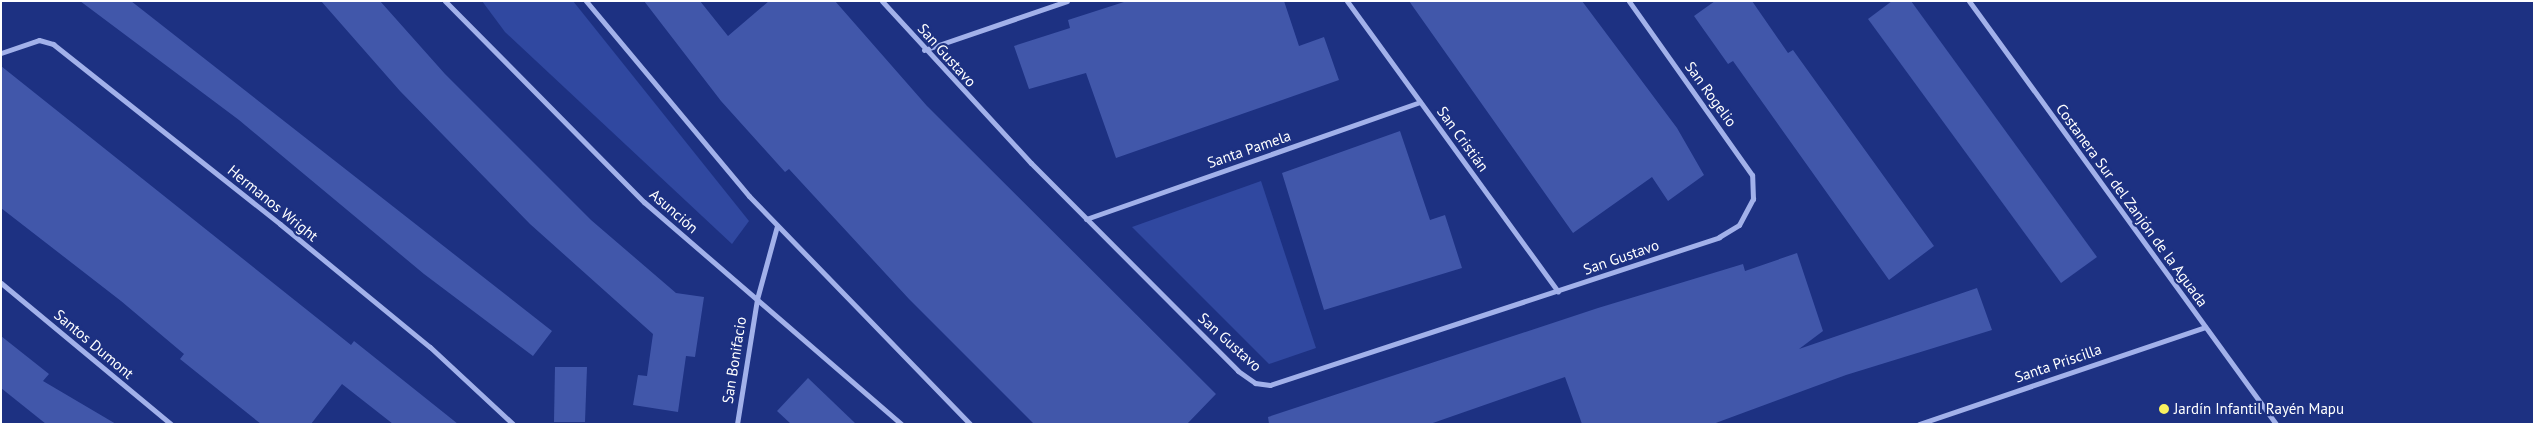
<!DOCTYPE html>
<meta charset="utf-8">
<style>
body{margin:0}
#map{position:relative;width:2535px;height:425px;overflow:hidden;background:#1d3182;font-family:"PT Sans",sans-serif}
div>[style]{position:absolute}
.green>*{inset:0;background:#3048a0}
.building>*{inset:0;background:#4157aa}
.minor>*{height:5px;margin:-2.5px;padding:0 2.5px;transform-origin:2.5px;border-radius:2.5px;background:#a2b1ea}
.dots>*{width:14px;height:14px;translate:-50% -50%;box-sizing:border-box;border:2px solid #1d3182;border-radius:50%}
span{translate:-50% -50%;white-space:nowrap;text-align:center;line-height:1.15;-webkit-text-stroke:4.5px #1d3182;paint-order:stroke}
.street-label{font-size:15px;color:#fff}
.poi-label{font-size:15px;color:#fff}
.left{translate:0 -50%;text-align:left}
.frame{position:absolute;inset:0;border:2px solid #fff;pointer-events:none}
</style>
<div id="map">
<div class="green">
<div style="clip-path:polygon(482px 1px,573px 1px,749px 221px,732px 244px,505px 32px)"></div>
<div style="clip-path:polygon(1261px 181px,1316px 348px,1269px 364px,1132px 227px)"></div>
</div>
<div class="building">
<div style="clip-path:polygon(80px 1px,131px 1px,552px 331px,533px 356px,424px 274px,239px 120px)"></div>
<div style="clip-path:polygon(321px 1px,380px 1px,445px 74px,591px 220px,676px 293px,704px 297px,695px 357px,686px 356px,678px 412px,633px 405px,638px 375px,647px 376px,653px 334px,530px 224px,400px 91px)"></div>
<div style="clip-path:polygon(644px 1px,700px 1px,728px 36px,769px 1px,835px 1px,927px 106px,1216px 394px,1187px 424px,1034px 424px,909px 299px,789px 169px,785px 172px,721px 101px)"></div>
<div style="clip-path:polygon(1127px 1px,1284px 1px,1299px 46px,1324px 37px,1339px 80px,1116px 158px,1086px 73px,1029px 89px,1014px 46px,1070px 28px,1068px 20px)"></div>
<div style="clip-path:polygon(1409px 1px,1582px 1px,1677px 128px,1704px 175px,1668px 201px,1652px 177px,1573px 233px)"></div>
<div style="clip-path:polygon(1715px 1px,1752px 1px,1788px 53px,1793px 50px,1934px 246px,1889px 280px,1733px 61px,1728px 64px,1694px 16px)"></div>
<div style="clip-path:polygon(1892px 1px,1911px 1px,2097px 257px,2061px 283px,1868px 19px)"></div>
<div style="clip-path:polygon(1px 66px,351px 345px,354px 341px,458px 424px,393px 424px,342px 384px,311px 424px,261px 424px,180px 359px,184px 354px,121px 301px,1px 208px)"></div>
<div style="clip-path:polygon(1400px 131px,1430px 220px,1445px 215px,1462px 268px,1324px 310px,1282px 173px)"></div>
<div style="clip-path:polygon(1797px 253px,1823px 331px,1799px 349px,1977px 288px,1992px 330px,1846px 375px,1713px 424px,1582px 424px,1565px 377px,1430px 424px,1269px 424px,1268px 417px,1598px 308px,1743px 264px,1745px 271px)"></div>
<div style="clip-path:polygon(1px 336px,49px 374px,43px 381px,116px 424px,46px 424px,1px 388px)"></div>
<div style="clip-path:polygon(555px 367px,587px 367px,585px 422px,554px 422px)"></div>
<div style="clip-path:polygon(808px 378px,856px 424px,791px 424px,777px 411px)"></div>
</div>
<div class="minor">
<div style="left:445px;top:1px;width:283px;rotate:45.3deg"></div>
<div style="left:644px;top:202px;width:340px;rotate:40.8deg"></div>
<div style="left:586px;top:1px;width:254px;rotate:50.1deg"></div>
<div style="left:749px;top:196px;width:318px;rotate:45.9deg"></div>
<div style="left:882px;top:1px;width:220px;rotate:47.4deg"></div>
<div style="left:1031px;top:163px;width:293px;rotate:45.1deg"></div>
<div style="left:1238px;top:371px;width:21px;rotate:35deg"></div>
<div style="left:1255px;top:383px;width:15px;rotate:8deg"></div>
<div style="left:1270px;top:385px;width:473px;rotate:-18.2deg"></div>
<div style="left:1719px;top:237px;width:23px;rotate:-31deg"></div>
<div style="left:1739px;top:225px;width:30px;rotate:-62deg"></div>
<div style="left:1753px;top:199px;width:24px;rotate:-92deg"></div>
<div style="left:1752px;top:175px;width:213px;rotate:-125.3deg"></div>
<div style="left:1347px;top:1px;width:359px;rotate:54deg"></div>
<div style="left:1969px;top:1px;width:523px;rotate:54.03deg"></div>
<div style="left:924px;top:50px;width:151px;rotate:-18.9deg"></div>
<div style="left:1px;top:53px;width:40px;rotate:-18.9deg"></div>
<div style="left:39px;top:40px;width:15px;rotate:16deg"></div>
<div style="left:53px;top:44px;width:290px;rotate:38.4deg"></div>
<div style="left:280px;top:224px;width:194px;rotate:39.4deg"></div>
<div style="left:430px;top:347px;width:113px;rotate:42.9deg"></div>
<div style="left:1086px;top:219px;width:354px;rotate:-19.3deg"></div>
<div style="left:1px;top:283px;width:221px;rotate:39.7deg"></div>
<div style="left:737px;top:424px;width:127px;rotate:-80.9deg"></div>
<div style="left:757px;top:299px;width:76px;rotate:-74.7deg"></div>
<div style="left:1919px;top:424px;width:302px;rotate:-18.7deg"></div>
</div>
<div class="dots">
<div style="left:2164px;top:409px;background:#faf15f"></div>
</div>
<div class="street-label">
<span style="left:947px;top:55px;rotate:48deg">San Gustavo</span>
<span style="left:1711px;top:94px;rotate:54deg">San Rogelio</span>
<span style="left:1463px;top:139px;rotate:54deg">San Cristián</span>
<span style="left:1249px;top:149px;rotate:-19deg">Santa Pamela</span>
<span style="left:273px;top:203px;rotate:39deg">Hermanos Wright</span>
<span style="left:2132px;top:205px;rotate:54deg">Costanera Sur del Zanjón de la Aguada</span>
<span style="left:674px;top:211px;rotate:41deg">Asunción</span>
<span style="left:1621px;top:257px;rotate:-19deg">San Gustavo</span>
<span style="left:1230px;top:342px;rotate:42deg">San Gustavo</span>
<span style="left:94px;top:344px;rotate:40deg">Santos Dumont</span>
<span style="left:734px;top:360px;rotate:-81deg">San Bonifacio</span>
<span style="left:2058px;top:363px;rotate:-19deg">Santa Priscilla</span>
</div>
<div class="poi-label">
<span class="left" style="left:2174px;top:409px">Jardín Infantil Rayén Mapu</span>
</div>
<div class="frame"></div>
</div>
